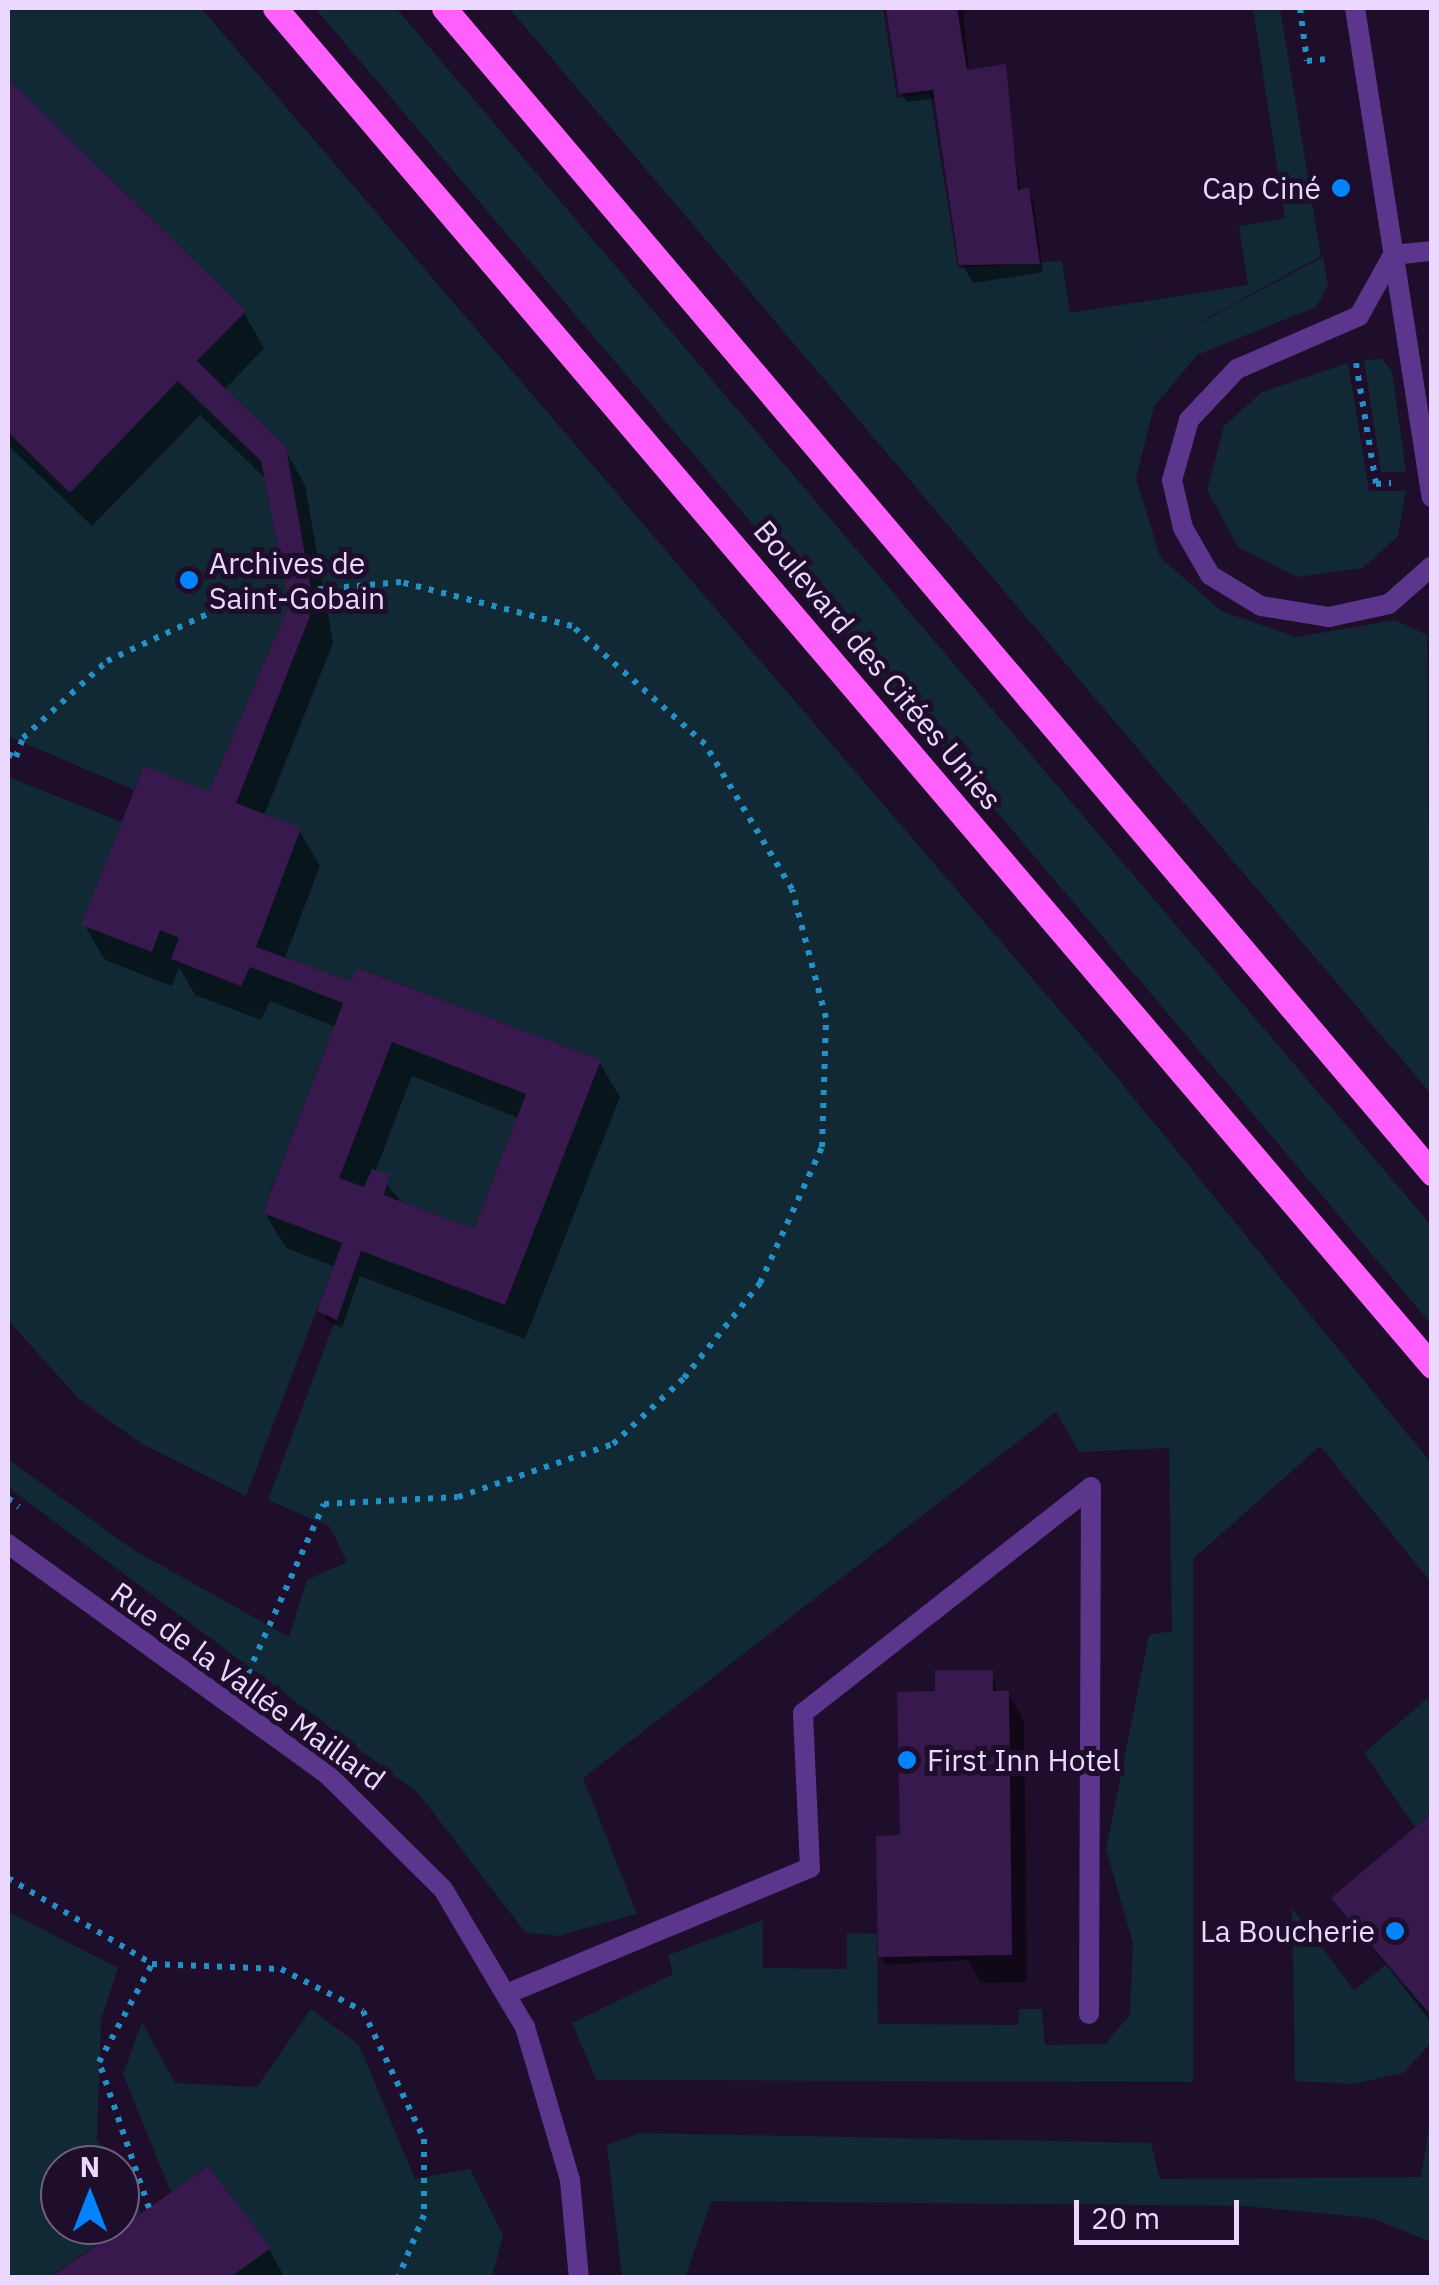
<!DOCTYPE html>
<meta charset="utf-8">
<style>
body{margin:0}
#map{position:relative;width:1439px;height:2285px;overflow:hidden;background:#1e0e2b;font-family:"IBM Plex Sans",sans-serif}
div>[style]{position:absolute}
.green>*{inset:0;background:#112835}
.shadow>*{inset:0;background:#0007}
.building>*{inset:0;background:#38194d}
.path>*{height:6px;margin-top:-3px;transform-origin:0;background:repeating-linear-gradient(90deg,#2590c6 0 5px,transparent 0 13px)}
.lane>*{height:20px;margin:-10px;padding:0 10px;transform-origin:10px;border-radius:10px;background:#5c358d}
.street>*{height:20px;margin:-10px;padding:0 10px;transform-origin:10px;border-radius:10px;background:#5c358d}
.primary>*{height:25px;margin:-12.5px;padding:0 12.5px;transform-origin:12.5px;border-radius:12.5px;background:#ff5ffc}
.dots>*{width:28px;height:28px;translate:-50% -50%;box-sizing:border-box;border:5px solid #1e0e2b;border-radius:50%}
span{translate:-50% -50%;white-space:nowrap;text-align:center;line-height:1.15;-webkit-text-stroke:10px #1e0e2b;paint-order:stroke}
.poi-label{font-size:30px;color:#ecd8ff}
.right{translate:-100% -50%;text-align:right}
.left{translate:0 -50%;text-align:left}
.street-label{font-size:30px;color:#ecd8ff}
.frame{position:absolute;inset:0;border:10px solid #ecd8ff;pointer-events:none}
.north{position:absolute;left:40px;top:2145px;width:100px;height:100px;box-sizing:border-box;background:#1e0e2b;border:2px solid #705f80;border-radius:50%;rotate:0deg;font-size:28px;font-weight:700;line-height:40px;text-align:center;color:#ecd8ff}
.north::after{content:'';display:block;margin:auto;width:35px;height:45px;background:#0483ff;clip-path:polygon(50% 0,100% 100%,50% 72%,0 100%)}
.scale{position:absolute;left:1074px;top:2200px;width:165px;height:45px;box-sizing:border-box;border:5px solid #ecd8ff;border-top:0;padding-left:12px;font-size:30px;line-height:35px;white-space:nowrap;color:#ecd8ff;-webkit-text-stroke:8px #1e0e2b;paint-order:stroke}
</style>
<div id="map">
<div class="green">
<div style="clip-path:polygon(8px 8px,201px 8px,1110px 1069px,1431px 1463px,1431px 1582px,1320px 1446px,1193px 1559px,1193px 2082px,596px 2080px,572px 2023px,673px 1974px,668px 1955px,763px 1920px,763px 1968px,847px 1969px,847px 1933px,877px 1934px,878px 2024px,1018px 2025px,1019px 2009px,1042px 2009px,1045px 2045px,1106px 2044px,1130px 2014px,1133px 1943px,1106px 1849px,1149px 1635px,1172px 1631px,1169px 1448px,1079px 1452px,1056px 1412px,583px 1778px,637px 1914px,557px 1936px,525px 1932px,419px 1794px,8px 1487px,8px 1459px,132px 1549px,289px 1637px,307px 1580px,347px 1562px,330px 1527px,268px 1500px,361px 1251px,505px 1305px,601px 1060px,358px 968px,351px 981px,256px 947px,300px 828px,236px 803px,314px 606px,286px 447px,197px 361px,246px 311px,8px 79px)"></div>
<div style="clip-path:polygon(315px 8px,396px 8px,1431px 1225px,1431px 1324px)"></div>
<div style="clip-path:polygon(509px 8px,883px 8px,897px 98px,930px 93px,958px 268px,1062px 261px,1070px 313px,1248px 285px,1239px 226px,1285px 218px,1253px 8px,1280px 8px,1321px 256px,1136px 357px,1323px 257px,1328px 286px,1316px 307px,1197px 355px,1154px 407px,1136px 478px,1160px 557px,1221px 611px,1297px 637px,1395px 620px,1427px 635px,1431px 1094px)"></div>
<div style="clip-path:polygon(1382px 359px,1392px 371px,1406px 472px,1381px 472px,1364px 360px)"></div>
<div style="clip-path:polygon(1348px 363px,1369px 491px,1406px 491px,1398px 536px,1363px 568px,1297px 577px,1238px 547px,1207px 490px,1224px 426px,1262px 392px)"></div>
<div style="clip-path:polygon(178px 381px,261px 461px,289px 605px,209px 792px,144px 766px,134px 790px,8px 736px,8px 432px,71px 492px)"></div>
<div style="clip-path:polygon(8px 777px,122px 822px,82px 924px,152px 952px,160px 930px,179px 938px,172px 960px,241px 986px,250px 967px,343px 1003px,263px 1212px,342px 1243px,246px 1496px,142px 1444px,79px 1399px,8px 1320px)"></div>
<div style="clip-path:polygon(392px 1042px,526px 1094px,474px 1229px,384px 1195px,390px 1175px,364px 1187px,339px 1178px)"></div>
<div style="clip-path:polygon(1431px 1695px,1431px 1813px,1415px 1827px,1364px 1753px)"></div>
<div style="clip-path:polygon(1292px 1908px,1354px 1990px,1387px 1964px,1431px 2017px,1431px 2043px,1403px 2073px,1353px 2084px,1295px 2081px)"></div>
<div style="clip-path:polygon(9px 1912px,118px 1968px,101px 2020px,97px 2139px,113px 2165px,60px 2165px,60px 2225px,120px 2225px,120px 2178px,141px 2213px,50px 2277px,8px 2277px)"></div>
<div style="clip-path:polygon(311px 2009px,359px 2045px,415px 2179px,470px 2169px,503px 2235px,492px 2277px,229px 2277px,270px 2247px,208px 2166px,171px 2192px,123px 2074px,142px 2022px,175px 2083px,257px 2087px)"></div>
<div style="clip-path:polygon(1429px 2128px,1431px 2242px,1372px 2218px,1244px 2206px,711px 2201px,685px 2278px,622px 2277px,607px 2145px,641px 2133px,1151px 2143px,1160px 2179px,1421px 2177px)"></div>
</div>
<div class="shadow">
<div style="clip-path:polygon(888px 8px,963px 8px,969px 73px,1004px 67px,1020px 192px,1033px 200px,1043px 272px,973px 283px,962px 264px,937px 98px,907px 102px,901px 93px)"></div>
<div style="clip-path:polygon(evenodd,8px 83px,244px 313px,264px 348px,224px 390px,284px 448px,305px 485px,333px 643px,264px 816px,299px 830px,320px 866px,284px 960px,599px 1062px,620px 1097px,525px 1339px,360px 1276px,342px 1328px,325px 1320px,336px 1267px,286px 1248px,265px 1213px,336px 1027px,270px 1001px,261px 1020px,195px 995px,179px 967px,172px 986px,105px 960px,84px 924px,210px 795px,291px 605px,267px 480px,200px 415px,92px 526px,8px 445px,8px 83px,412px 1076px,519px 1118px,475px 1232px,405px 1205px,375px 1172px,412px 1076px)"></div>
<div style="clip-path:polygon(992px 1672px,997px 1693px,1008px 1693px,1024px 1721px,1027px 1982px,981px 1983px,968px 1960px,886px 1965px,880px 1956px,940px 1694px)"></div>
<div style="clip-path:polygon(1432px 1817px,1432px 2023px,1334px 1899px)"></div>
<div style="clip-path:polygon(269px 2249px,285px 2278px,51px 2278px)"></div>
</div>
<div class="building">
<div style="clip-path:polygon(886px 8px,957px 8px,967px 70px,1006px 64px,1018px 190px,1029px 188px,1040px 264px,959px 265px,933px 90px,899px 94px)"></div>
<div style="clip-path:polygon(evenodd,8px 79px,246px 311px,197px 361px,286px 447px,314px 606px,236px 803px,301px 828px,256px 947px,351px 981px,357px 968px,601px 1060px,505px 1305px,361px 1251px,337px 1320px,317px 1311px,342px 1243px,263px 1213px,343px 1003px,250px 967px,241px 986px,171px 959px,179px 938px,160px 930px,152px 952px,81px 925px,144px 766px,209px 792px,289px 605px,261px 461px,178px 381px,70px 493px,8px 432px,8px 79px,392px 1042px,526px 1094px,474px 1229px,384px 1195px,390px 1175px,372px 1169px,364px 1187px,339px 1178px,392px 1042px)"></div>
<div style="clip-path:polygon(935px 1670px,993px 1670px,993px 1691px,1009px 1691px,1012px 1955px,878px 1957px,876px 1836px,900px 1835px,897px 1692px,935px 1691px)"></div>
<div style="clip-path:polygon(1432px 1813px,1432px 2017px,1331px 1898px)"></div>
<div style="clip-path:polygon(208px 2166px,271px 2248px,229px 2278px,50px 2278px)"></div>
</div>
<div class="path">
<div style="left:1300px;top:8px;width:53px;rotate:82.5deg"></div>
<div style="left:1307px;top:61px;width:18px;rotate:-6deg"></div>
<div style="left:1356px;top:363px;width:123px;rotate:80.6deg"></div>
<div style="left:1376px;top:484px;width:15px;rotate:-4deg"></div>
<div style="left:8px;top:754px;width:9px;rotate:21deg"></div>
<div style="left:16px;top:757px;width:20px;rotate:-70deg"></div>
<div style="left:23px;top:738px;width:114px;rotate:-42.5deg"></div>
<div style="left:107px;top:661px;width:144px;rotate:-25.1deg"></div>
<div style="left:237px;top:600px;width:49px;rotate:-7deg"></div>
<div style="left:8px;top:1498px;width:14px;rotate:39deg"></div>
<div style="left:248px;top:1673px;width:185px;rotate:-65.8deg"></div>
<div style="left:324px;top:1504px;width:134px;rotate:-3deg"></div>
<div style="left:458px;top:1497px;width:164px;rotate:-18.9deg"></div>
<div style="left:613px;top:1444px;width:97px;rotate:-42.9deg"></div>
<div style="left:684px;top:1378px;width:122px;rotate:-51.3deg"></div>
<div style="left:760px;top:1283px;width:149px;rotate:-65.5deg"></div>
<div style="left:822px;top:1147px;width:129px;rotate:-88.2deg"></div>
<div style="left:826px;top:1018px;width:133px;rotate:-104.8deg"></div>
<div style="left:792px;top:889px;width:169px;rotate:-121deg"></div>
<div style="left:705px;top:744px;width:178px;rotate:-138.4deg"></div>
<div style="left:572px;top:626px;width:177px;rotate:-165.6deg"></div>
<div style="left:401px;top:582px;width:90px;rotate:174.9deg"></div>
<div style="left:8px;top:1878px;width:168px;rotate:30.8deg"></div>
<div style="left:149px;top:2208px;width:154px;rotate:-108.9deg"></div>
<div style="left:99px;top:2062px;width:111px;rotate:-61.6deg"></div>
<div style="left:152px;top:1964px;width:129px;rotate:2.2deg"></div>
<div style="left:281px;top:1969px;width:92px;rotate:27.1deg"></div>
<div style="left:363px;top:2011px;width:142px;rotate:64.5deg"></div>
<div style="left:424px;top:2139px;width:76px;rotate:90deg"></div>
<div style="left:424px;top:2215px;width:68px;rotate:112.4deg"></div>
</div>
<div class="lane">
<div style="left:1393px;top:255px;width:39px;rotate:-6deg"></div>
<div style="left:509px;top:1993px;width:326px;rotate:-22.6deg"></div>
<div style="left:810px;top:1868px;width:155px;rotate:-92.6deg"></div>
<div style="left:803px;top:1713px;width:366px;rotate:-38.1deg"></div>
<div style="left:1091px;top:1487px;width:527px;rotate:90.22deg"></div>
</div>
<div class="street">
<div style="left:1355px;top:8px;width:495px;rotate:81.1deg"></div>
<div style="left:1393px;top:255px;width:70px;rotate:119.1deg"></div>
<div style="left:1359px;top:316px;width:133px;rotate:156.5deg"></div>
<div style="left:1237px;top:369px;width:70px;rotate:133.3deg"></div>
<div style="left:1189px;top:420px;width:62px;rotate:105.8deg"></div>
<div style="left:1172px;top:480px;width:49px;rotate:77.1deg"></div>
<div style="left:1183px;top:528px;width:54px;rotate:60.1deg"></div>
<div style="left:1210px;top:575px;width:60px;rotate:31.3deg"></div>
<div style="left:1261px;top:606px;width:69px;rotate:9.2deg"></div>
<div style="left:1329px;top:617px;width:61px;rotate:-12.2deg"></div>
<div style="left:1389px;top:604px;width:57px;rotate:-41.5deg"></div>
<div style="left:8px;top:1544px;width:393px;rotate:35.8deg"></div>
<div style="left:327px;top:1774px;width:163px;rotate:44.8deg"></div>
<div style="left:443px;top:1889px;width:161px;rotate:59.3deg"></div>
<div style="left:525px;top:2027px;width:159px;rotate:73.6deg"></div>
<div style="left:570px;top:2180px;width:98px;rotate:84.8deg"></div>
</div>
<div class="primary">
<div style="left:275px;top:8px;width:1784px;rotate:49.57deg"></div>
<div style="left:444px;top:8px;width:1528px;rotate:49.7deg"></div>
</div>
<div class="dots">
<div style="left:1341px;top:188px;background:#0483ff"></div>
<div style="left:189px;top:580px;background:#0483ff"></div>
<div style="left:907px;top:1760px;background:#0483ff"></div>
<div style="left:1395px;top:1931px;background:#0483ff"></div>
</div>
<div class="poi-label">
<span class="right" style="left:1321px;top:188px">Cap Ciné</span>
<span class="left" style="left:209px;top:580px">Archives de<br>Saint-Gobain</span>
<span class="left" style="left:927px;top:1760px">First Inn Hotel</span>
<span class="right" style="left:1375px;top:1931px">La Boucherie</span>
</div>
<div class="street-label">
<span style="left:878px;top:665px;rotate:50deg">Boulevard des Citées Unies</span>
<span style="left:248px;top:1686px;rotate:36deg">Rue de la Vallée Maillard</span>
</div>
<div class="frame"></div>
<div class="north">N</div>
<div class="scale">20 m</div>
</div>
